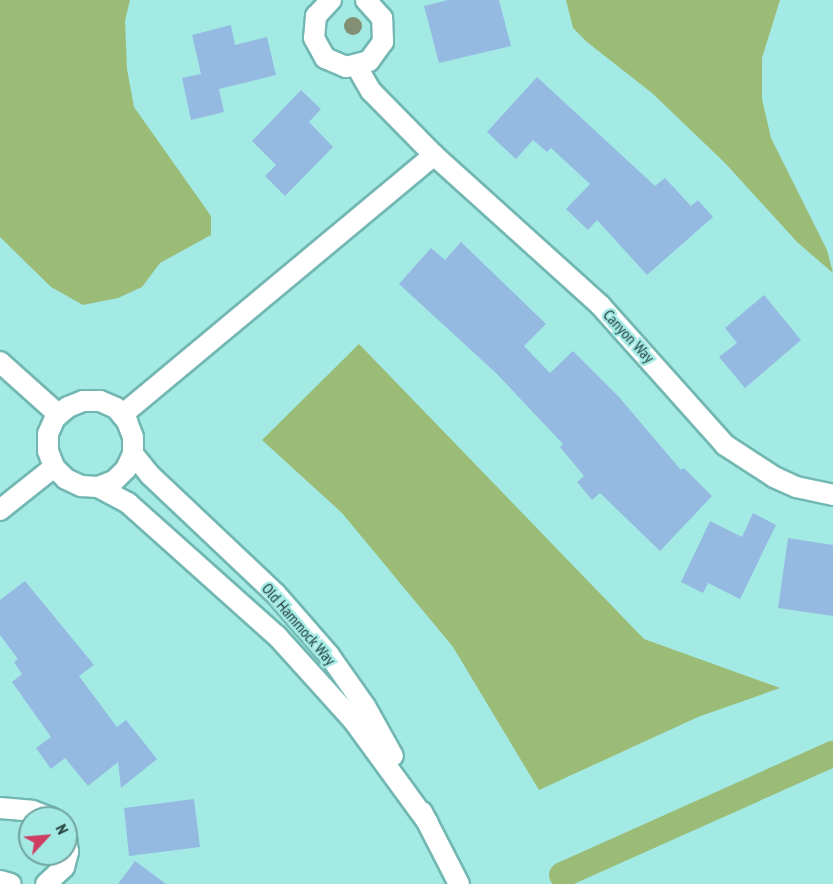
<!DOCTYPE html>
<style>
body{margin:0}
#map{position:relative;width:833px;height:884px;overflow:hidden;background:#a4eae4;font-family:"PT Sans Narrow",sans-serif}
div>[style]{position:absolute}
.water>*{inset:0;background:#9abc77}
.canal>*{height:26px;margin:-13px;padding:0 13px;transform-origin:13px;border-radius:13px;background:#9abc77}
.building>*{inset:0;background:#94bae2}
.roads{filter:drop-shadow(2px 0 #72b7b2) drop-shadow(-2px 0 #72b7b2) drop-shadow(0 2px #72b7b2) drop-shadow(0 -2px #72b7b2)}
.street>*{height:20px;margin:-10px;padding:0 10px;transform-origin:10px;border-radius:10px;background:#fff}
.trees>*{width:18px;height:18px;margin:-9px;border-radius:50%;background:#838f72}
span{translate:-50% -50%;white-space:nowrap;text-align:center;line-height:1.15;-webkit-text-stroke:5px #a4eae4;paint-order:stroke}
.street-label{font-size:16px;color:#203d3b}
.north{position:absolute;left:18px;top:806px;width:60px;height:60px;box-sizing:border-box;background:#a4eae4;border:2px solid #6fa5a0;border-radius:50%;rotate:64deg;font-size:16px;font-weight:700;line-height:24px;text-align:center;color:#203d3b}
.north::after{content:'';display:block;margin:auto;width:21px;height:27px;background:#cd3e62;clip-path:polygon(50% 0,100% 100%,50% 72%,0 100%)}
</style>
<div id="map">
<div class="water">
<div style="clip-path:polygon(0 0,130px 0,125px 21px,127px 69px,134px 107px,211px 216px,211px 235px,160px 263px,142px 287px,118px 298px,83px 305px,51px 287px,0 237px)"></div>
<div style="clip-path:polygon(566px 0,780px 0,762px 58px,762px 99px,771px 138px,827px 250px,833px 273px,797px 242px,725px 163px,652px 93px,587px 42px,573px 28px)"></div>
<div style="clip-path:polygon(359px 344px,644px 639px,780px 688px,698px 717px,539px 790px,453px 647px,342px 513px,262px 440px)"></div>
</div>
<div class="canal">
<div style="left:562px;top:875px;width:297px;rotate:-24.1deg"></div>
</div>
<div class="building">
<div style="clip-path:polygon(448px 0,499px 0,511px 46px,439px 63px,424px 6px)"></div>
<div style="clip-path:polygon(231px 25px,235px 45px,267px 37px,276px 75px,219px 89px,224px 112px,191px 120px,182px 78px,201px 74px,192px 35px)"></div>
<div style="clip-path:polygon(537px 77px,655px 186px,665px 178px,691px 206px,698px 200px,713px 217px,647px 275px,597px 220px,588px 230px,566px 209px,590px 184px,551px 148px,547px 152px,533px 140px,516px 159px,487px 132px)"></div>
<div style="clip-path:polygon(301px 90px,321px 109px,309px 122px,333px 147px,285px 196px,265px 176px,276px 165px,252px 141px)"></div>
<div style="clip-path:polygon(461px 242px,546px 324px,524px 346px,550px 373px,573px 351px,619px 397px,681px 470px,684px 468px,712px 496px,660px 551px,600px 493px,592px 500px,577px 482px,584px 476px,560px 447px,563px 444px,497px 374px,399px 284px,431px 248px,445px 260px)"></div>
<div style="clip-path:polygon(764px 295px,801px 340px,745px 388px,719px 357px,737px 343px,725px 328px)"></div>
<div style="clip-path:polygon(753px 513px,776px 525px,740px 599px,708px 583px,703px 593px,681px 582px,710px 521px,742px 537px)"></div>
<div style="clip-path:polygon(788px 538px,833px 545px,833px 616px,778px 608px)"></div>
<div style="clip-path:polygon(25px 581px,94px 665px,79px 676px,117px 727px,126px 720px,157px 759px,121px 788px,118px 762px,88px 786px,65px 758px,51px 769px,36px 748px,51px 737px,12px 682px,22px 674px,14px 662px,18px 659px,0 635px,0 600px)"></div>
<div style="clip-path:polygon(194px 799px,200px 847px,129px 856px,124px 808px)"></div>
<div style="clip-path:polygon(135px 861px,166px 884px,118px 884px)"></div>
</div>
<div class="roads">
<div class="street">
<div style="left:331px;top:0;width:22px;rotate:133deg"></div>
<div style="left:316px;top:16px;width:22px;rotate:95deg"></div>
<div style="left:314px;top:38px;width:23px;rotate:61deg"></div>
<div style="left:325px;top:58px;width:23px;rotate:23deg"></div>
<div style="left:346px;top:67px;width:24px;rotate:-15deg"></div>
<div style="left:369px;top:61px;width:24px;rotate:-54deg"></div>
<div style="left:383px;top:42px;width:24px;rotate:-92deg"></div>
<div style="left:382px;top:18px;width:24px;rotate:-132deg"></div>
<div style="left:357px;top:67px;width:28px;rotate:60deg"></div>
<div style="left:371px;top:91px;width:90px;rotate:45.5deg"></div>
<div style="left:434px;top:155px;width:224px;rotate:42.1deg"></div>
<div style="left:600px;top:305px;width:188px;rotate:48.2deg"></div>
<div style="left:725px;top:445px;width:59px;rotate:33.1deg"></div>
<div style="left:774px;top:477px;width:24px;rotate:24deg"></div>
<div style="left:796px;top:487px;width:38px;rotate:12deg"></div>
<div style="left:0;top:362px;width:79px;rotate:41.9deg"></div>
<div style="left:122px;top:415px;width:406px;rotate:-39.8deg"></div>
<div style="left:133px;top:454px;width:27px;rotate:51deg"></div>
<div style="left:150px;top:475px;width:173px;rotate:43.4deg"></div>
<div style="left:276px;top:594px;width:81px;rotate:49deg"></div>
<div style="left:329px;top:655px;width:62px;rotate:54.8deg"></div>
<div style="left:365px;top:706px;width:57px;rotate:60.8deg"></div>
<div style="left:98px;top:487px;width:17px;rotate:-21deg"></div>
<div style="left:114px;top:481px;width:17px;rotate:-45deg"></div>
<div style="left:126px;top:469px;width:17px;rotate:-65deg"></div>
<div style="left:133px;top:454px;width:17px;rotate:-90deg"></div>
<div style="left:133px;top:437px;width:17px;rotate:-111deg"></div>
<div style="left:127px;top:421px;width:17px;rotate:-130deg"></div>
<div style="left:116px;top:408px;width:17px;rotate:-156deg"></div>
<div style="left:100px;top:401px;width:17px;rotate:180deg"></div>
<div style="left:83px;top:401px;width:16px;rotate:158deg"></div>
<div style="left:68px;top:407px;width:17px;rotate:140deg"></div>
<div style="left:55px;top:418px;width:17px;rotate:114deg"></div>
<div style="left:48px;top:434px;width:17px;rotate:90deg"></div>
<div style="left:48px;top:451px;width:17px;rotate:69deg"></div>
<div style="left:54px;top:467px;width:17px;rotate:45deg"></div>
<div style="left:66px;top:479px;width:17px;rotate:25deg"></div>
<div style="left:81px;top:486px;width:17px;rotate:3deg"></div>
<div style="left:98px;top:487px;width:34px;rotate:28deg"></div>
<div style="left:128px;top:503px;width:200px;rotate:41.8deg"></div>
<div style="left:277px;top:636px;width:113px;rotate:47.9deg"></div>
<div style="left:353px;top:720px;width:127px;rotate:53.9deg"></div>
<div style="left:0;top:510px;width:69px;rotate:-38.5deg"></div>
<div style="left:0;top:808px;width:32px;rotate:5deg"></div>
<div style="left:32px;top:811px;width:20px;rotate:20deg"></div>
<div style="left:422px;top:812px;width:81px;rotate:62.8deg"></div>
<div style="left:0;top:881px;width:11px;rotate:15deg"></div>
<div style="left:46px;top:884px;width:25px;rotate:-43deg"></div>
<div style="left:64px;top:867px;width:16px;rotate:-75deg"></div>
<div style="left:68px;top:852px;width:15px;rotate:-98deg"></div>
</div>
</div>
<div class="trees">
<div style="left:353px;top:26px"></div>
</div>
<div class="street-label">
<span style="left:629px;top:336px;rotate:47deg">Canyon Way</span>
<span style="left:299px;top:624px;rotate:49deg">Old Hammock Way</span>
</div>
<div class="north">N</div>
</div>
